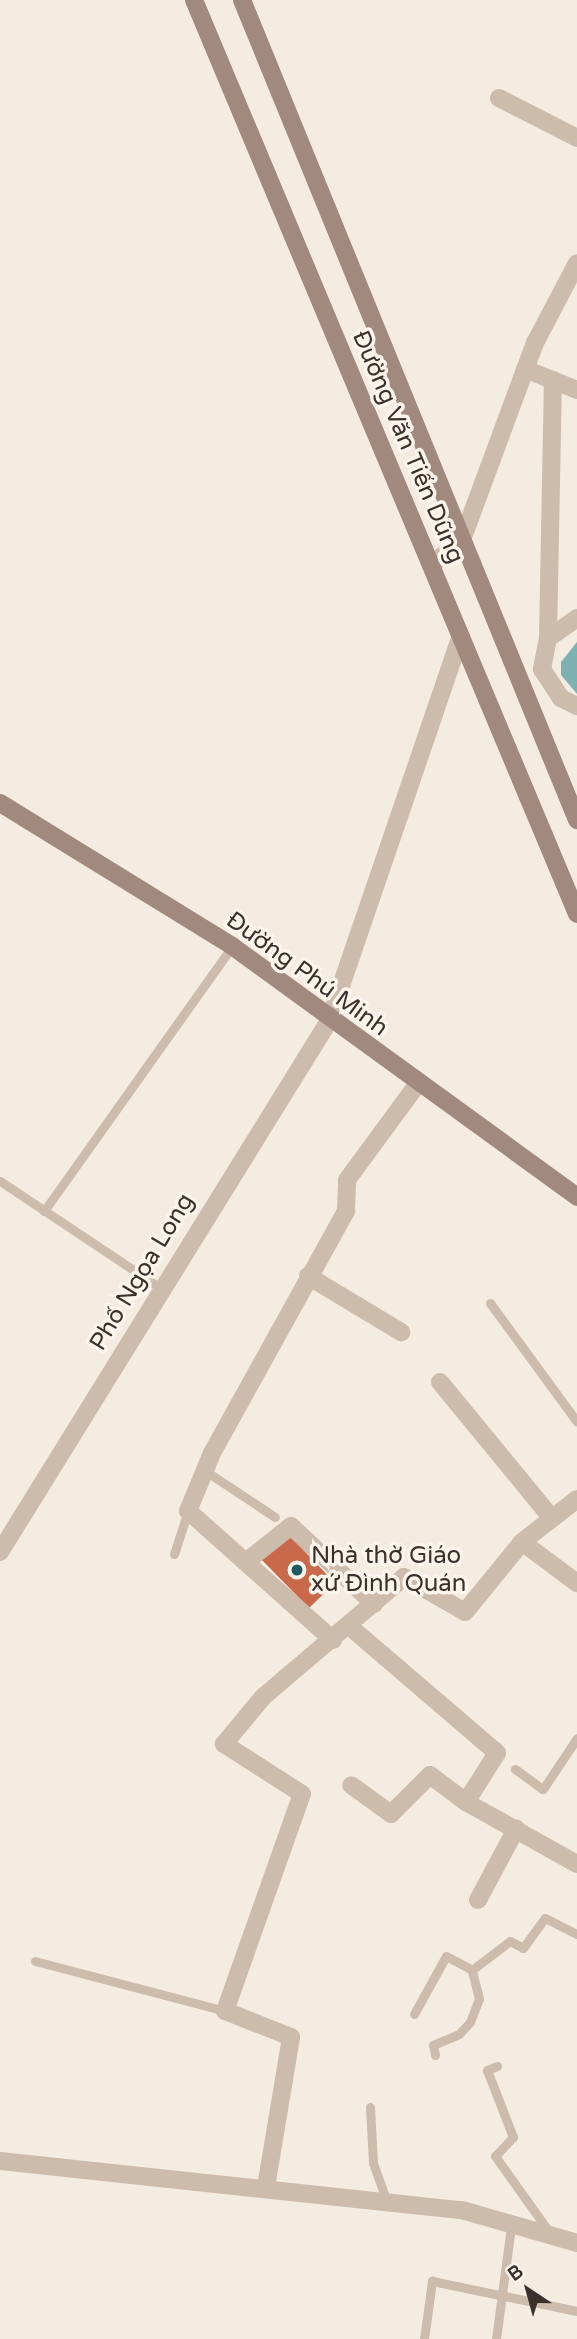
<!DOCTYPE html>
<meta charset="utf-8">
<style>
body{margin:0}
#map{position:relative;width:577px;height:2339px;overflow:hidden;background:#f4ebe1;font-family:"Varela Round",sans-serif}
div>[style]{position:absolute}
.water>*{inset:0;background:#7fb0b2}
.building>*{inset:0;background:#c8694b}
.lane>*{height:9px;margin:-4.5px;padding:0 4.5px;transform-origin:4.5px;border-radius:4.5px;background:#cdbbac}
.street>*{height:18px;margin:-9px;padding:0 9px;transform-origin:9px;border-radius:9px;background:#cdbbac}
.secondary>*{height:18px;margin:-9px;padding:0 9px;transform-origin:9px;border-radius:9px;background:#a18a7d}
.dots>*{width:19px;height:19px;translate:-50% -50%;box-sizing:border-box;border:4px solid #fbf5ee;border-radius:50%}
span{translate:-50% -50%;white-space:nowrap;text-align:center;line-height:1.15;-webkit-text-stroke:7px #fbf5ee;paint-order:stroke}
.street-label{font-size:24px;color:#3b302b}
.poi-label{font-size:24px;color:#3b302b}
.left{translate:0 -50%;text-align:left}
.north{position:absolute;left:493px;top:2255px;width:70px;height:70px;-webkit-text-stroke:5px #fbf5ee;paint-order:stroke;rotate:324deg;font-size:19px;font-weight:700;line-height:28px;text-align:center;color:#3b302b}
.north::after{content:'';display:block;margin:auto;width:24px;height:32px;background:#3b302b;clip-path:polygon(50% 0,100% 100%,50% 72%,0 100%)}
</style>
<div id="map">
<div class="water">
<div style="clip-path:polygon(577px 642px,577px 694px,561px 675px,561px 662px)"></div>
</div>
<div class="building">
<div style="clip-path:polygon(286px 1532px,335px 1583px,309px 1608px,259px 1557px)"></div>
</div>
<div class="lane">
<div style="left:0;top:1181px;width:191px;rotate:33.7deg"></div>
<div style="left:44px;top:1211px;width:325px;rotate:-54.6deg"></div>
<div style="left:490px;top:1303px;width:147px;rotate:53.8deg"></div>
<div style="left:204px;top:1470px;width:85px;rotate:33.5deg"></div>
<div style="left:174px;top:1554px;width:45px;rotate:-72deg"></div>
<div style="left:515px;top:1769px;width:34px;rotate:36deg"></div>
<div style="left:543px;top:1789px;width:61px;rotate:-56.3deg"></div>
<div style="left:35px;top:1961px;width:196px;rotate:14.7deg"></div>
<div style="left:414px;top:2014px;width:66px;rotate:-61.1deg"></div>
<div style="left:446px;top:1956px;width:30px;rotate:28deg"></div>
<div style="left:435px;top:2055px;width:10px;rotate:-101deg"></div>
<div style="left:433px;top:2045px;width:28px;rotate:-23deg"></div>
<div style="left:459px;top:2034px;width:16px;rotate:-47deg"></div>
<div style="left:470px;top:2022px;width:25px;rotate:-69deg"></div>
<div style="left:479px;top:1999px;width:30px;rotate:-104deg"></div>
<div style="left:472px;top:1970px;width:48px;rotate:-37.3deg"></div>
<div style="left:510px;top:1941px;width:15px;rotate:28deg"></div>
<div style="left:523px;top:1948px;width:37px;rotate:-54deg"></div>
<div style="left:545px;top:1918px;width:36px;rotate:27deg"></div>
<div style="left:497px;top:2066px;width:11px;rotate:158deg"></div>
<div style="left:487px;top:2070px;width:72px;rotate:68.8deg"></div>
<div style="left:513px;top:2137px;width:26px;rotate:133deg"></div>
<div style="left:495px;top:2156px;width:95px;rotate:54.5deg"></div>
<div style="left:370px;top:2107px;width:56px;rotate:86.9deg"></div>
<div style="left:373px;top:2163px;width:41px;rotate:70.3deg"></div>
<div style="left:424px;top:2339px;width:59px;rotate:-82.1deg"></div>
<div style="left:432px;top:2281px;width:148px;rotate:11.7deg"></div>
<div style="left:496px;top:2339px;width:114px;rotate:-82.4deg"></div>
</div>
<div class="street">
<div style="left:499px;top:98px;width:88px;rotate:27.1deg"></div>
<div style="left:525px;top:369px;width:56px;rotate:22deg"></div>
<div style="left:431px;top:565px;width:40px;rotate:-39deg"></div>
<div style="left:462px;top:540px;width:210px;rotate:-69.7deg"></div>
<div style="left:535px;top:343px;width:90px;rotate:-62.3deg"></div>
<div style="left:577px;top:618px;width:35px;rotate:145deg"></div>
<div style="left:548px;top:638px;width:32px;rotate:101deg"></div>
<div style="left:542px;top:669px;width:35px;rotate:57deg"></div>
<div style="left:561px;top:698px;width:18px;rotate:27deg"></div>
<div style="left:548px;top:638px;width:258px;rotate:-88.9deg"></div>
<div style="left:308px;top:1276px;width:109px;rotate:31.1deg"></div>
<div style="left:440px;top:1382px;width:173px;rotate:50.6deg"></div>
<div style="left:522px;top:1542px;width:69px;rotate:36.7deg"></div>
<div style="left:0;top:1552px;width:625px;rotate:-58.22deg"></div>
<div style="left:329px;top:1021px;width:407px;rotate:-71.1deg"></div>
<div style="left:247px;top:1561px;width:56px;rotate:-38.5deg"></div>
<div style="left:291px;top:1526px;width:114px;rotate:43.2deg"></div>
<div style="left:349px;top:1626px;width:195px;rotate:40.6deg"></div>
<div style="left:497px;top:1753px;width:58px;rotate:122.3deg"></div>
<div style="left:466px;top:1802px;width:45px;rotate:-143.1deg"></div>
<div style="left:430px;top:1775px;width:55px;rotate:135deg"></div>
<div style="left:391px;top:1814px;width:49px;rotate:-144.1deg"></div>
<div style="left:333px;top:1640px;width:194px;rotate:-138.3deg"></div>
<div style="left:188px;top:1511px;width:63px;rotate:-67.5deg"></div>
<div style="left:212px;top:1453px;width:277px;rotate:-61deg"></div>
<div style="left:346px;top:1211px;width:31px;rotate:-88deg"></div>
<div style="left:347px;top:1180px;width:117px;rotate:-53.7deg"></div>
<div style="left:466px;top:1802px;width:127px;rotate:29.2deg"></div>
<div style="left:478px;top:1900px;width:81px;rotate:-61.8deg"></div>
<div style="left:0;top:2161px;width:465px;rotate:6.1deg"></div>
<div style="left:462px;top:2210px;width:120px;rotate:16deg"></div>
<div style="left:266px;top:2187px;width:152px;rotate:-80.5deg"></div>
<div style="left:291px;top:2037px;width:71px;rotate:-158.5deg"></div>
<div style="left:225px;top:2011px;width:230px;rotate:-70.5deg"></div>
<div style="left:302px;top:1794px;width:93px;rotate:-147.3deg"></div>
<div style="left:224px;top:1744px;width:61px;rotate:-50.3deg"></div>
<div style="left:263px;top:1697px;width:185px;rotate:-40.4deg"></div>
<div style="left:404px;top:1577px;width:70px;rotate:29.8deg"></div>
<div style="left:465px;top:1612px;width:90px;rotate:-50.8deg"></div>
<div style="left:522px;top:1542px;width:70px;rotate:-38deg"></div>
</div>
<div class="secondary">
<div style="left:194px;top:0;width:991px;rotate:67.26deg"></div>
<div style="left:242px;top:0;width:886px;rotate:67.78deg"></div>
<div style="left:0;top:803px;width:273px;rotate:31.6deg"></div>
<div style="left:232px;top:946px;width:427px;rotate:36deg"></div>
</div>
<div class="dots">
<div style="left:297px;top:1570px;background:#1f5a5e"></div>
</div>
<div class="street-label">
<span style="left:408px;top:447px;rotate:67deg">Đường Văn Tiến Dũng</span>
<span style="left:307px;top:974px;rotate:36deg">Đường Phú Minh</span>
<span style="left:142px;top:1272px;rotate:-59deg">Phố Ngọa Long</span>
</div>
<div class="poi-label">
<span class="left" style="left:311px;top:1570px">Nhà thờ Giáo<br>xứ Đình Quán</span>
</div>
<div class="north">B</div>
</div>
